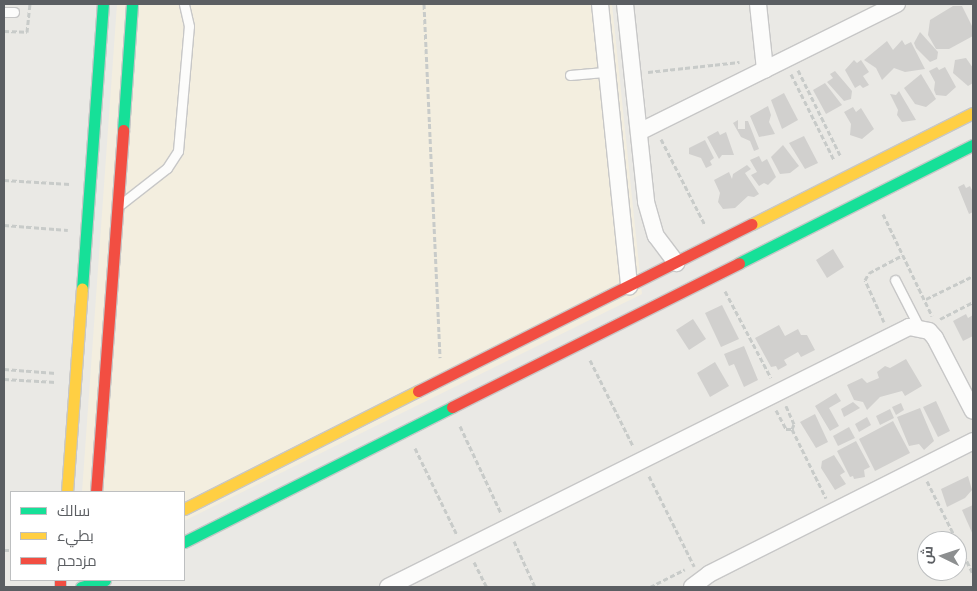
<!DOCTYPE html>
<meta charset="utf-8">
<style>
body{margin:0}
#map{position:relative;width:977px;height:591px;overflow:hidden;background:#eae9e5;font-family:"Sofia Sans Condensed",Cairo,sans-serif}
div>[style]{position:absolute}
.commercial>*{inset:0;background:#f3eedf}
.building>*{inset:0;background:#d1d0ce}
.path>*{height:3px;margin-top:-1.5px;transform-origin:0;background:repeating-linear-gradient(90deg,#c8cbc9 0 5px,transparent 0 7.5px)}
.roads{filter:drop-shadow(1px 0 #c7c7c7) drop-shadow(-1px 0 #c7c7c7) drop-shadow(0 1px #c7c7c7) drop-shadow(0 -1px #c7c7c7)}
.lane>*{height:9px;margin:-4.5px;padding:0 4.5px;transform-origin:4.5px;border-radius:4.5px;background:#fcfcfb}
.street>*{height:16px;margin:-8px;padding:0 8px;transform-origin:8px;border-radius:8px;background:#fcfcfb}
.fast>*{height:11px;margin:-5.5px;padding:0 5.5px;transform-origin:5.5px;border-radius:5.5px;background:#16e098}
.slow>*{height:11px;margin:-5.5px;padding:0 5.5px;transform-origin:5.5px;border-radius:5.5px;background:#ffcf43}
.jam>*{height:11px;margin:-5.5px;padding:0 5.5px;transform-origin:5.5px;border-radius:5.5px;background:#f24e42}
span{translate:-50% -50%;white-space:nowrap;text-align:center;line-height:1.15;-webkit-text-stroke:4.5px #fff;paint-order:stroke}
.frame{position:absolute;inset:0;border:5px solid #5b5e62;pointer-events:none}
.legend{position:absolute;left:10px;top:491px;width:175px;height:90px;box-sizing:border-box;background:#fff;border:1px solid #bdbfc0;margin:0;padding:6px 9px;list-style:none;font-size:15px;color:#5b5e62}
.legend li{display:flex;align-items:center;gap:10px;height:25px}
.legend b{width:25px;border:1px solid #bdbfc0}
.north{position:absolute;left:917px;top:531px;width:50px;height:50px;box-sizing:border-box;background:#fff;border:1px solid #bdbfc0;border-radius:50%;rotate:274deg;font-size:14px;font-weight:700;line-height:20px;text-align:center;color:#5b5e62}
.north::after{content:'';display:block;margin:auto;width:18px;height:22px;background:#8d8f90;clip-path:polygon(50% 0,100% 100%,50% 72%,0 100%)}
</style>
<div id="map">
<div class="commercial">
<div style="clip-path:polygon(117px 4px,612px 4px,642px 294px,184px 521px,184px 492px,82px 492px)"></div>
</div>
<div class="building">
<div style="clip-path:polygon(953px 6px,962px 6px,973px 28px,973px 36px,949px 49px,936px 49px,928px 35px,930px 20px)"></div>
<div style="clip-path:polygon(920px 32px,938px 52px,937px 59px,930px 62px,916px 48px,914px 43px)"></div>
<div style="clip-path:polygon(902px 40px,905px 45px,911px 42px,925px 69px,905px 72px,894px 68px,882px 80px,876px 68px,864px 60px,887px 41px,893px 50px)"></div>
<div style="clip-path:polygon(966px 58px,973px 68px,973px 83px,968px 86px,953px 73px,955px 60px)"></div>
<div style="clip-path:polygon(854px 60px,857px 63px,861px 60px,869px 72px,863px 76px,869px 85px,863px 88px,860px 85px,855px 88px,845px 70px)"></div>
<div style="clip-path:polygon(937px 67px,939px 70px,945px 67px,956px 87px,946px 96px,936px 95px,934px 90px,935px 82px,929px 71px)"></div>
<div style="clip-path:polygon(835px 71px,852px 91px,851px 99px,844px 101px,827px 82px,833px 78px,830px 74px)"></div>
<div style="clip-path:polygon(921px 74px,936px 99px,926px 107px,915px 104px,904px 88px)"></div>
<div style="clip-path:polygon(825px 83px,842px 105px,826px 114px,813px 90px)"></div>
<div style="clip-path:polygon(899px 91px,903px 98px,916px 120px,902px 122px,897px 115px,898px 110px,890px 94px,896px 95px)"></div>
<div style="clip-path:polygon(784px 93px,798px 120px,782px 129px,771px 100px)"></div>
<div style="clip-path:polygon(768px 106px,771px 115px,769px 122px,775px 134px,759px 137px,750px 116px)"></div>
<div style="clip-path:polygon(853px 107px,856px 112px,861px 108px,874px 129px,862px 139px,850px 135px,851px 124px,844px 112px)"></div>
<div style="clip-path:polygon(738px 120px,738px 129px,745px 129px,745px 121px,748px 121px,759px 149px,754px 151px,750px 141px,741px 137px,733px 123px)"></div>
<div style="clip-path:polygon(718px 131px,720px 135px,726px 132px,734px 155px,722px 155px,719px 159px,707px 137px)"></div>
<div style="clip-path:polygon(804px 136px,818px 163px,805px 169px,789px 143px)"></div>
<div style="clip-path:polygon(705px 140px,714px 158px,710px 161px,712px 165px,706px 168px,701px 158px,689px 154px,689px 148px)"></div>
<div style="clip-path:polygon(783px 145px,799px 166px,790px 173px,780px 174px,771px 157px)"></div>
<div style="clip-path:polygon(759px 156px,762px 162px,767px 159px,776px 177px,768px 185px,764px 183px,759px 186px,751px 175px,757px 172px,750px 160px)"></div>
<div style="clip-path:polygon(747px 165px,751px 169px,745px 173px,759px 194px,754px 197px,748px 196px,735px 208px,723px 209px,718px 202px,720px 193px,714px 180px,729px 172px,732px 179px,733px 174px)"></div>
<div style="clip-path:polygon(964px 184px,966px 188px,970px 186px,973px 192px,973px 212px,969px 214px,958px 187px)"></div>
<div style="clip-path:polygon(833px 249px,844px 267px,827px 278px,816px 260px)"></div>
<div style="clip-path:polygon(722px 305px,739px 339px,721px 347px,705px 313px)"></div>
<div style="clip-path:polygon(966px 314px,968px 318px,973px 315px,973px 336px,963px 341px,953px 321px)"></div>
<div style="clip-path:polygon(693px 319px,706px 339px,689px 350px,676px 330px)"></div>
<div style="clip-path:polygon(779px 325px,785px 336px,798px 329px,801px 335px,807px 335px,815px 350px,801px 357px,798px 352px,784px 360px,787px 365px,778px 370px,776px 366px,771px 367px,755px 338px)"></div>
<div style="clip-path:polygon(744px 346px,758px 380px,744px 387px,734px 364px,729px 366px,724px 354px)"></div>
<div style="clip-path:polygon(906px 359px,922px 386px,905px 396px,902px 391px,880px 397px,867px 410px,863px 402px,854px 400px,847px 385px,862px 378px,867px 383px,879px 378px,877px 372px,885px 366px,890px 368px)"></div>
<div style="clip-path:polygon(715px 362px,729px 386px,710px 397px,697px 373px)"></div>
<div style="clip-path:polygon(836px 393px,841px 401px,829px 408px,839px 426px,830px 431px,815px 406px)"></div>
<div style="clip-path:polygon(936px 401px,950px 431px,938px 437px,923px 407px)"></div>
<div style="clip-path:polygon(853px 402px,860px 408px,844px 417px,841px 409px)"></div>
<div style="clip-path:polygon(901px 403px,904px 410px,896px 415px,892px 407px)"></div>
<div style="clip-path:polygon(920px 408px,934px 441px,924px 450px,919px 444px,909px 446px,897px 417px)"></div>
<div style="clip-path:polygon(890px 409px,894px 418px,880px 425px,876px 416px)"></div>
<div style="clip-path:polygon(815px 414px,828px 442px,816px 448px,800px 422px)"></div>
<div style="clip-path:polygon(867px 417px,871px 425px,859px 432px,855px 424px)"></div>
<div style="clip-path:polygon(893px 421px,910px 453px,875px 471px,859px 439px)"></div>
<div style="clip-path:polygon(849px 427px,855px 438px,838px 446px,833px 436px)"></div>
<div style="clip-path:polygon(856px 441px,870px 467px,864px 470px,865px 477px,854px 479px,853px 476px,850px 477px,837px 451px)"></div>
<div style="clip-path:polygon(834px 455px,845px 472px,840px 475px,846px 484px,835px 490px,821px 468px,822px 461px)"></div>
<div style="clip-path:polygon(968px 476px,972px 490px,965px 498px,947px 507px,941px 489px)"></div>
<div style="clip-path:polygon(973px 505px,973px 535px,962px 510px)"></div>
</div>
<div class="path">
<div style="left:424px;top:4px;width:354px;rotate:87.4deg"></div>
<div style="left:4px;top:31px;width:23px;rotate:2deg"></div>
<div style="left:27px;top:32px;width:28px;rotate:-84deg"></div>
<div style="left:798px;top:70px;width:97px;rotate:63.7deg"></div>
<div style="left:648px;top:72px;width:92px;rotate:-6.3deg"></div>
<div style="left:791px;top:74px;width:96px;rotate:63.4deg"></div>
<div style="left:661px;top:139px;width:97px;rotate:62.9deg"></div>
<div style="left:4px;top:180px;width:66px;rotate:3.5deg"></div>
<div style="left:883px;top:214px;width:113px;rotate:64.3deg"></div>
<div style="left:4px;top:225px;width:64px;rotate:4.5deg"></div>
<div style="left:725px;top:291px;width:98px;rotate:62.1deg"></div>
<div style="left:926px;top:299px;width:52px;rotate:-26.1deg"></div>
<div style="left:940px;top:319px;width:37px;rotate:-27deg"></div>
<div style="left:884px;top:322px;width:46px;rotate:-114.3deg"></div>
<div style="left:865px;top:280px;width:8px;rotate:-60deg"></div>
<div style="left:869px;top:273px;width:38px;rotate:-28deg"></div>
<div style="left:590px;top:360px;width:96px;rotate:63.4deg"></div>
<div style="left:4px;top:369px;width:52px;rotate:4.4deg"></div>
<div style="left:4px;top:379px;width:52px;rotate:3.3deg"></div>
<div style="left:776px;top:410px;width:21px;rotate:62deg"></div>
<div style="left:786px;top:429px;width:6px"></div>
<div style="left:792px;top:429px;width:5px;rotate:-68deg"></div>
<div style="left:794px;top:424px;width:20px;rotate:-114deg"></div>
<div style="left:460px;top:426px;width:96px;rotate:64.8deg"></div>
<div style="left:792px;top:429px;width:77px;rotate:63.8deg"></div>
<div style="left:415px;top:448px;width:97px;rotate:64.2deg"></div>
<div style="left:649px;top:476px;width:101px;rotate:63.4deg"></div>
<div style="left:927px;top:481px;width:67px;rotate:63.4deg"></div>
<div style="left:514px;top:541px;width:51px;rotate:65.5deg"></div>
<div style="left:957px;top:541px;width:37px;rotate:64deg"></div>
<div style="left:4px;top:550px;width:7px"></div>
<div style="left:474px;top:562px;width:28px;rotate:63deg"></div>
<div style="left:650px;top:587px;width:39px;rotate:-27deg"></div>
</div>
<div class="roads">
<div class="lane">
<div style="left:4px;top:12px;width:10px"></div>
<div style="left:570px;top:75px;width:37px;rotate:-5deg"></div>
<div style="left:121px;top:204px;width:58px;rotate:-38deg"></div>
<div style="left:167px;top:168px;width:20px;rotate:-57deg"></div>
<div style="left:178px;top:151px;width:125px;rotate:-85deg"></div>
<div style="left:189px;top:26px;width:23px;rotate:-103deg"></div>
<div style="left:895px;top:280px;width:53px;rotate:62.9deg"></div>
</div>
<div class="street">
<div style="left:600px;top:4px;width:284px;rotate:84.1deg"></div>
<div style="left:625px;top:4px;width:199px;rotate:83.9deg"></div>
<div style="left:646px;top:202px;width:35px;rotate:74deg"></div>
<div style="left:656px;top:236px;width:34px;rotate:53deg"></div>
<div style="left:758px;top:4px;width:66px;rotate:83.9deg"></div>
<div style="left:639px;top:132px;width:288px;rotate:-26.4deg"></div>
<div style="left:388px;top:587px;width:582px;rotate:-26.52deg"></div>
<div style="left:909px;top:327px;width:20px;rotate:11deg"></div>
<div style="left:929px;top:331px;width:9px;rotate:49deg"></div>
<div style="left:935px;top:338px;width:82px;rotate:62.5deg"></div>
<div style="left:692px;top:587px;width:21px;rotate:-37deg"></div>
<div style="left:709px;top:574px;width:296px;rotate:-26.7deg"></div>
</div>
<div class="fast">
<div style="left:123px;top:130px;width:126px;rotate:-85.9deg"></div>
<div style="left:739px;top:263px;width:262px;rotate:-26.8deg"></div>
<div style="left:82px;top:289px;width:286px;rotate:-85.8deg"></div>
<div style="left:184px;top:542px;width:300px;rotate:-26.7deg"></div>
<div style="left:81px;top:587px;width:25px;rotate:-16deg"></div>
</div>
<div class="slow">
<div style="left:752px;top:224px;width:247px;rotate:-26.7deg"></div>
<div style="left:67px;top:492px;width:204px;rotate:-85.8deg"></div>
<div style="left:184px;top:509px;width:262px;rotate:-26.8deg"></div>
</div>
<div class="jam">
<div style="left:418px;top:391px;width:373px;rotate:-26.6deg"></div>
<div style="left:452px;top:407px;width:321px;rotate:-26.6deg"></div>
<div style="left:96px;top:492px;width:363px;rotate:-85.7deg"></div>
<div style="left:60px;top:580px;width:7px;rotate:90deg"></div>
</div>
</div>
<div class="frame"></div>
<ul class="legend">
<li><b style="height:6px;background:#16e098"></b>سالك</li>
<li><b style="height:6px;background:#ffcf43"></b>بطيء</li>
<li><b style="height:6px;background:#f24e42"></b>مزدحم</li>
</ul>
<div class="north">ش</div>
</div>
